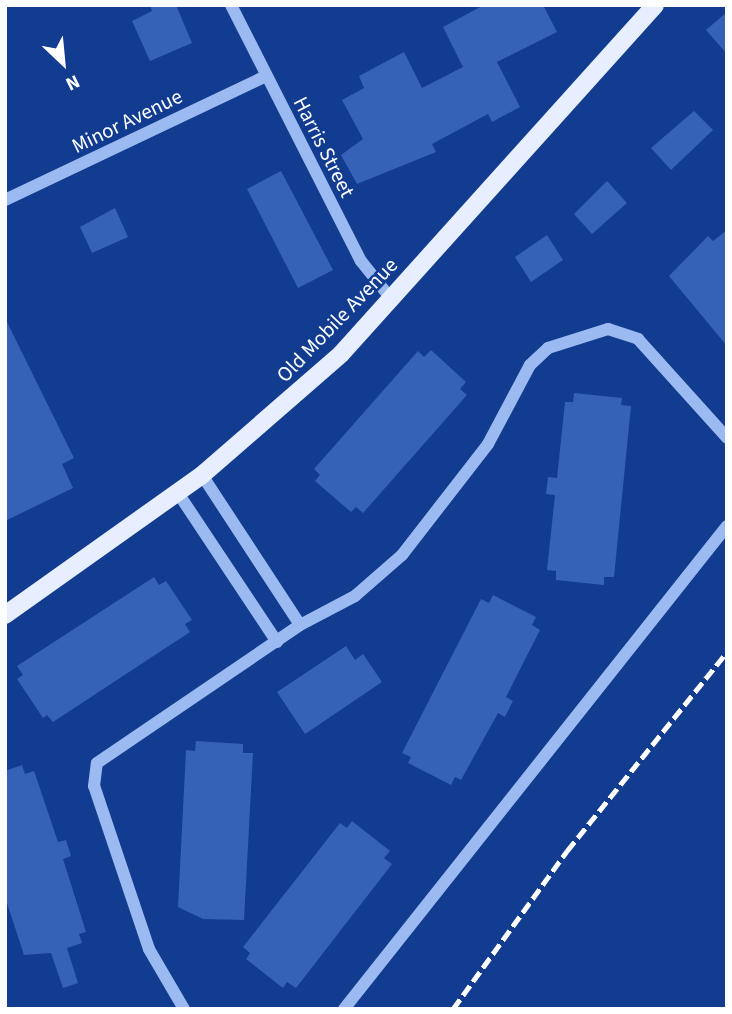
<!DOCTYPE html>
<style>
body{margin:0}
#map{position:relative;width:732px;height:1014px;overflow:hidden;background:#113c90;font-family:"Source Sans 3",sans-serif}
div>[style]{position:absolute}
.building>*{inset:0;background:#3562b7}
.minor>*{height:12px;margin:-6px;padding:0 6px;transform-origin:6px;border-radius:6px;background:#9cbaf2}
.major>*{height:18px;margin:-9px;padding:0 9px;transform-origin:9px;border-radius:9px;background:#e7eeff}
.rail>*{height:5px;margin-top:-2.5px;transform-origin:0;background:repeating-linear-gradient(90deg,#fff 0 12px,transparent 0 17px)}
span{translate:-50% -50%;white-space:nowrap;text-align:center;line-height:1.15;-webkit-text-stroke:5px #113c90;paint-order:stroke}
.street-label{font-size:21px;color:#fff}
.frame{position:absolute;inset:0;border:7px solid #fff;pointer-events:none}
.north{position:absolute;left:28px;top:28px;width:70px;height:70px;-webkit-text-stroke:5px #113c90;paint-order:stroke;rotate:154deg;font-size:19px;font-weight:700;line-height:28px;text-align:center;color:#fff}
.north::after{content:'';display:block;margin:auto;width:24px;height:32px;background:#fff;clip-path:polygon(50% 0,100% 100%,50% 72%,0 100%)}
</style>
<div id="map">
<div class="building">
<div style="clip-path:polygon(150px 5px,176px 5px,192px 43px,150px 61px,132px 21px,152px 11px)"></div>
<div style="clip-path:polygon(484px 5px,543px 5px,557px 32px,497px 62px,520px 107px,492px 122px,488px 114px,432px 144px,436px 152px,357px 184px,341px 155px,363px 139px,342px 100px,364px 88px,359px 76px,404px 52px,422px 88px,463px 67px,443px 27px)"></div>
<div style="clip-path:polygon(727px 12px,727px 54px,706px 30px)"></div>
<div style="clip-path:polygon(694px 111px,713px 130px,671px 170px,651px 148px)"></div>
<div style="clip-path:polygon(281px 171px,333px 270px,298px 288px,247px 189px)"></div>
<div style="clip-path:polygon(607px 181px,627px 203px,592px 234px,574px 214px)"></div>
<div style="clip-path:polygon(115px 208px,128px 237px,92px 253px,80px 227px)"></div>
<div style="clip-path:polygon(727px 230px,727px 346px,669px 276px,708px 236px,713px 241px)"></div>
<div style="clip-path:polygon(547px 235px,563px 260px,531px 282px,515px 257px)"></div>
<div style="clip-path:polygon(5px 318px,74px 458px,62px 464px,73px 488px,5px 521px)"></div>
<div style="clip-path:polygon(431px 350px,466px 382px,460px 389px,467px 395px,363px 513px,356px 507px,351px 512px,315px 481px,320px 475px,314px 469px,418px 351px,424px 357px)"></div>
<div style="clip-path:polygon(574px 393px,622px 398px,621px 405px,631px 406px,614px 577px,604px 577px,604px 585px,556px 580px,556px 571px,547px 570px,555px 495px,546px 494px,548px 477px,557px 478px,565px 402px,573px 402px)"></div>
<div style="clip-path:polygon(154px 577px,159px 585px,166px 581px,192px 620px,185px 624px,190px 632px,53px 722px,47px 715px,43px 718px,17px 679px,23px 675px,17px 666px)"></div>
<div style="clip-path:polygon(493px 595px,536px 617px,532px 625px,540px 630px,506px 697px,513px 701px,505px 717px,498px 713px,461px 780px,455px 777px,451px 785px,408px 763px,411px 757px,402px 753px,481px 599px,489px 603px)"></div>
<div style="clip-path:polygon(346px 646px,355px 660px,363px 654px,382px 682px,305px 734px,277px 692px)"></div>
<div style="clip-path:polygon(196px 741px,243px 744px,243px 753px,253px 753px,244px 920px,203px 919px,178px 907px,186px 750px,195px 751px)"></div>
<div style="clip-path:polygon(22px 765px,25px 774px,34px 771px,58px 842px,66px 840px,71px 856px,63px 859px,86px 932px,79px 934px,82px 943px,67px 948px,78px 983px,63px 988px,51px 953px,24px 955px,5px 897px,5px 771px)"></div>
<div style="clip-path:polygon(352px 821px,390px 851px,384px 858px,392px 864px,296px 988px,287px 982px,283px 988px,246px 959px,250px 953px,243px 947px,340px 823px,347px 828px)"></div>
</div>
<div class="minor">
<div style="left:231px;top:5px;width:287px;rotate:63.1deg"></div>
<div style="left:361px;top:261px;width:50px;rotate:51.5deg"></div>
<div style="left:5px;top:200px;width:289px;rotate:-25.4deg"></div>
<div style="left:202px;top:475px;width:179px;rotate:56.8deg"></div>
<div style="left:178px;top:493px;width:179px;rotate:56.4deg"></div>
<div style="left:184px;top:1009px;width:69px;rotate:-120.3deg"></div>
<div style="left:149px;top:949px;width:172px;rotate:-108.6deg"></div>
<div style="left:94px;top:786px;width:23px;rotate:-83deg"></div>
<div style="left:97px;top:763px;width:245px;rotate:-34.2deg"></div>
<div style="left:300px;top:625px;width:62px;rotate:-27.8deg"></div>
<div style="left:355px;top:596px;width:62px;rotate:-41.1deg"></div>
<div style="left:402px;top:555px;width:140px;rotate:-52.2deg"></div>
<div style="left:488px;top:444px;width:89px;rotate:-62deg"></div>
<div style="left:530px;top:365px;width:25px;rotate:-43deg"></div>
<div style="left:548px;top:348px;width:63px;rotate:-17.6deg"></div>
<div style="left:608px;top:329px;width:32px;rotate:18deg"></div>
<div style="left:638px;top:339px;width:133px;rotate:48deg"></div>
<div style="left:344px;top:1009px;width:616px;rotate:-51.59deg"></div>
</div>
<div class="major">
<div style="left:5px;top:615px;width:242px;rotate:-35.4deg"></div>
<div style="left:202px;top:475px;width:184px;rotate:-41deg"></div>
<div style="left:341px;top:354px;width:469px;rotate:-48deg"></div>
</div>
<div class="rail">
<div style="left:453px;top:1009px;width:195px;rotate:-54.2deg"></div>
<div style="left:567px;top:851px;width:255px;rotate:-51.2deg"></div>
</div>
<div class="street-label">
<span style="left:127px;top:121px;rotate:-26deg">Minor Avenue</span>
<span style="left:324px;top:147px;rotate:63deg">Harris Street</span>
<span style="left:337px;top:320px;rotate:-46deg">Old Mobile Avenue</span>
</div>
<div class="frame"></div>
<div class="north">N</div>
</div>
